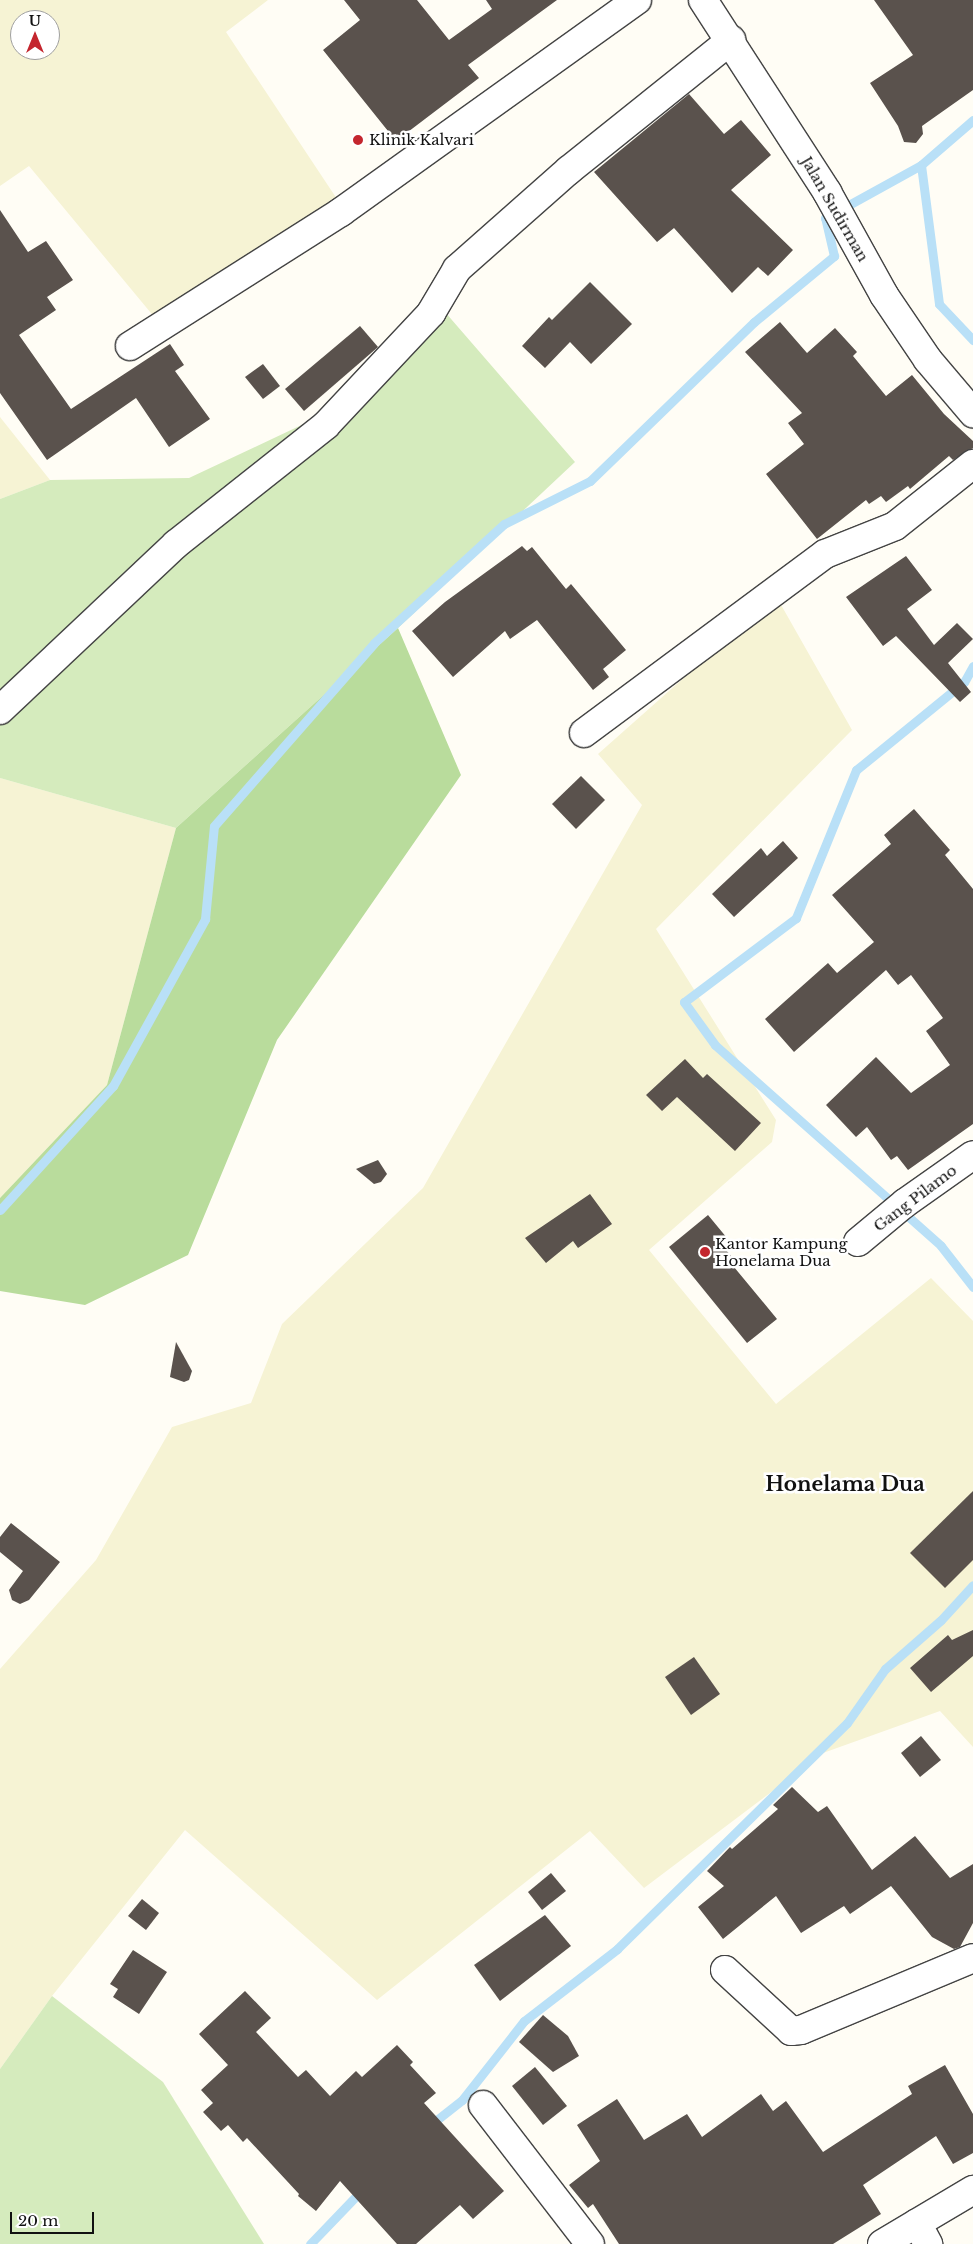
<!DOCTYPE html>
<style>
body{margin:0}
#map{position:relative;width:973px;height:2244px;overflow:hidden;background:#fffdf5;font-family:"Libre Baskerville",serif}
div>[style]{position:absolute}
.farmland>*{inset:0;background:#f6f3d4}
.green>*{inset:0;background:#d5ebbd}
.forest>*{inset:0;background:#b9dc9c}
.stream>*{height:9px;margin:-4.5px;padding:0 4.5px;transform-origin:4.5px;border-radius:4.5px;background:#b9e0f7}
.building>*{inset:0;background:#5a524d}
.roads{filter:drop-shadow(1px 0 #444) drop-shadow(-1px 0 #444) drop-shadow(0 1px #444) drop-shadow(0 -1px #444)}
.minor>*{height:28px;margin:-14px;padding:0 14px;transform-origin:14px;border-radius:14px;background:#fff}
.dots>*{width:14px;height:14px;translate:-50% -50%;box-sizing:border-box;border:2px solid #fff;border-radius:50%}
span{translate:-50% -50%;white-space:nowrap;text-align:center;line-height:1.15;-webkit-text-stroke:5px #fff;paint-order:stroke}
.poi-label{font-size:15px;color:#111}
.left{translate:0 -50%;text-align:left}
.street-label{font-size:15px;color:#111}
.district-label{font-size:20px;color:#111;font-weight:700}
.north{position:absolute;left:10px;top:10px;width:50px;height:50px;box-sizing:border-box;background:#fff;border:1px solid #a0a0a0;border-radius:50%;rotate:0deg;font-size:14px;font-weight:700;line-height:20px;text-align:center;color:#111}
.north::after{content:'';display:block;margin:auto;width:18px;height:22px;background:#c4262e;clip-path:polygon(50% 0,100% 100%,50% 72%,0 100%)}
.scale{position:absolute;left:10px;top:2212px;width:84px;height:22px;box-sizing:border-box;border:2px solid #111;border-top:0;padding-left:6px;font-size:15px;line-height:18px;white-space:nowrap;color:#111;-webkit-text-stroke:4px #fff;paint-order:stroke}
</style>
<div id="map">
<div class="farmland">
<div style="clip-path:polygon(evenodd,0 0,268px 0,226px 32px,341px 205px,170px 336px,29px 166px,0 186px,0 0,20px 20px,50px 20px,50px 50px,20px 50px,20px 20px)"></div>
<div style="clip-path:polygon(0 417px,50px 480px,0 499px)"></div>
<div style="clip-path:polygon(776px 596px,852px 730px,656px 929px,776px 1120px,772px 1142px,649px 1250px,776px 1404px,931px 1278px,973px 1321px,973px 1747px,940px 1711px,823px 1753px,644px 1888px,590px 1831px,377px 2000px,185px 1830px,52px 1996px,0 2069px,0 1669px,96px 1560px,172px 1427px,251px 1403px,282px 1324px,423px 1188px,642px 805px,598px 754px)"></div>
<div style="clip-path:polygon(0 778px,176px 828px,107px 1085px,0 1198px)"></div>
</div>
<div class="green">
<div style="clip-path:polygon(445px 312px,575px 462px,398px 628px,176px 828px,0 778px,0 499px,50px 480px,189px 478px,310px 421px)"></div>
<div style="clip-path:polygon(52px 1996px,163px 2082px,264px 2244px,0 2244px,0 2069px)"></div>
</div>
<div class="forest">
<div style="clip-path:polygon(398px 628px,461px 775px,277px 1040px,188px 1255px,85px 1305px,0 1291px,0 1198px,107px 1085px,176px 828px)"></div>
</div>
<div class="stream">
<div style="left:973px;top:120px;width:69px;rotate:139.1deg"></div>
<div style="left:921px;top:165px;width:140px;rotate:82.6deg"></div>
<div style="left:939px;top:304px;width:50px;rotate:46.6deg"></div>
<div style="left:973px;top:666px;width:18px;rotate:119deg"></div>
<div style="left:964px;top:682px;width:139px;rotate:140.8deg"></div>
<div style="left:856px;top:770px;width:160px;rotate:112.1deg"></div>
<div style="left:796px;top:918px;width:140px;rotate:143.1deg"></div>
<div style="left:684px;top:1002px;width:53px;rotate:54.2deg"></div>
<div style="left:715px;top:1045px;width:302px;rotate:41.6deg"></div>
<div style="left:941px;top:1246px;width:52px;rotate:52deg"></div>
<div style="left:0;top:1210px;width:168px;rotate:-47.7deg"></div>
<div style="left:113px;top:1086px;width:191px;rotate:-61.1deg"></div>
<div style="left:205px;top:919px;width:93px;rotate:-84.5deg"></div>
<div style="left:214px;top:826px;width:243px;rotate:-48.8deg"></div>
<div style="left:374px;top:643px;width:176px;rotate:-42.5deg"></div>
<div style="left:504px;top:524px;width:96px;rotate:-26.6deg"></div>
<div style="left:590px;top:481px;width:228px;rotate:-44.1deg"></div>
<div style="left:754px;top:322px;width:104px;rotate:-39.5deg"></div>
<div style="left:834px;top:256px;width:39px;rotate:-103deg"></div>
<div style="left:825px;top:218px;width:110px;rotate:-28.9deg"></div>
<div style="left:429px;top:2126px;width:42px;rotate:-38.2deg"></div>
<div style="left:462px;top:2100px;width:100px;rotate:-51.9deg"></div>
<div style="left:524px;top:2021px;width:118px;rotate:-37.7deg"></div>
<div style="left:617px;top:1949px;width:322px;rotate:-44.5deg"></div>
<div style="left:847px;top:1723px;width:66px;rotate:-54.9deg"></div>
<div style="left:885px;top:1669px;width:74px;rotate:-41.2deg"></div>
<div style="left:941px;top:1620px;width:47px;rotate:-47.6deg"></div>
<div style="left:310px;top:2244px;width:75px;rotate:-46.1deg"></div>
</div>
<div class="building">
<div style="clip-path:polygon(344px 0,417px 0,449px 40px,492px 9px,486px 0,557px 0,468px 65px,479px 78px,396px 141px,323px 50px,360px 20px)"></div>
<div style="clip-path:polygon(874px 0,973px 0,973px 90px,922px 126px,923px 134px,916px 143px,904px 142px,898px 126px,870px 83px,913px 55px)"></div>
<div style="clip-path:polygon(689px 94px,724px 134px,741px 120px,771px 155px,731px 190px,793px 250px,768px 276px,758px 267px,732px 293px,674px 228px,657px 242px,594px 172px)"></div>
<div style="clip-path:polygon(0 210px,28px 252px,46px 241px,73px 280px,47px 297px,56px 310px,19px 335px,71px 409px,170px 344px,184px 365px,175px 371px,210px 419px,169px 447px,136px 398px,47px 460px,0 393px)"></div>
<div style="clip-path:polygon(590px 282px,632px 324px,591px 364px,570px 342px,545px 368px,522px 346px,549px 317px,552px 320px)"></div>
<div style="clip-path:polygon(780px 322px,807px 353px,835px 328px,857px 352px,853px 356px,886px 396px,912px 375px,944px 414px,973px 441px,973px 448px,953px 460px,949px 456px,910px 489px,908px 486px,886px 502px,881px 496px,869px 504px,866px 500px,817px 539px,766px 474px,804px 444px,788px 423px,802px 413px,745px 352px)"></div>
<div style="clip-path:polygon(360px 326px,378px 347px,304px 411px,285px 389px)"></div>
<div style="clip-path:polygon(263px 364px,280px 386px,263px 399px,245px 377px)"></div>
<div style="clip-path:polygon(522px 546px,527px 551px,532px 547px,566px 589px,571px 584px,626px 650px,603px 669px,609px 677px,593px 690px,537px 620px,510px 639px,505px 631px,453px 677px,412px 631px,445px 602px)"></div>
<div style="clip-path:polygon(906px 556px,932px 590px,907px 609px,934px 645px,957px 623px,973px 639px,948px 663px,971px 692px,960px 702px,896px 636px,883px 646px,846px 597px)"></div>
<div style="clip-path:polygon(581px 776px,605px 800px,576px 829px,552px 804px)"></div>
<div style="clip-path:polygon(914px 809px,950px 850px,945px 855px,973px 889px,973px 1124px,908px 1170px,897px 1156px,891px 1160px,867px 1127px,856px 1137px,826px 1105px,876px 1057px,911px 1093px,950px 1065px,926px 1031px,943px 1018px,911px 975px,898px 985px,886px 970px,794px 1052px,765px 1019px,828px 963px,837px 973px,874px 942px,832px 895px,891px 844px,884px 835px)"></div>
<div style="clip-path:polygon(783px 841px,798px 858px,734px 917px,712px 894px,761px 848px,767px 856px)"></div>
<div style="clip-path:polygon(685px 1059px,703px 1078px,707px 1074px,761px 1123px,735px 1151px,677px 1097px,662px 1111px,646px 1095px)"></div>
<div style="clip-path:polygon(378px 1160px,387px 1174px,381px 1182px,374px 1184px,356px 1169px)"></div>
<div style="clip-path:polygon(590px 1194px,612px 1224px,578px 1248px,573px 1241px,546px 1263px,525px 1238px)"></div>
<div style="clip-path:polygon(708px 1215px,727px 1238px,720px 1243px,738px 1264px,734px 1267px,777px 1319px,747px 1343px,669px 1247px)"></div>
<div style="clip-path:polygon(176px 1342px,192px 1371px,189px 1380px,184px 1382px,170px 1377px)"></div>
<div style="clip-path:polygon(973px 1491px,973px 1560px,945px 1588px,910px 1553px)"></div>
<div style="clip-path:polygon(11px 1523px,60px 1562px,29px 1600px,20px 1604px,12px 1600px,9px 1590px,23px 1571px,0 1552px,0 1537px)"></div>
<div style="clip-path:polygon(973px 1630px,973px 1656px,931px 1692px,910px 1668px,948px 1635px,952px 1640px)"></div>
<div style="clip-path:polygon(694px 1657px,720px 1694px,691px 1715px,665px 1677px)"></div>
<div style="clip-path:polygon(921px 1736px,941px 1760px,920px 1777px,901px 1753px)"></div>
<div style="clip-path:polygon(792px 1787px,818px 1812px,827px 1806px,872px 1870px,915px 1836px,950px 1878px,973px 1864px,973px 1923px,960px 1947px,954px 1949px,932px 1937px,891px 1886px,850px 1914px,844px 1906px,801px 1933px,776px 1896px,723px 1939px,698px 1907px,724px 1886px,707px 1871px,730px 1847px,732px 1849px,778px 1809px,773px 1805px)"></div>
<div style="clip-path:polygon(551px 1873px,566px 1891px,542px 1910px,528px 1892px)"></div>
<div style="clip-path:polygon(142px 1899px,159px 1913px,146px 1930px,128px 1916px)"></div>
<div style="clip-path:polygon(545px 1915px,571px 1946px,500px 2001px,474px 1965px)"></div>
<div style="clip-path:polygon(133px 1950px,167px 1972px,139px 2014px,113px 1997px,118px 1989px,110px 1984px)"></div>
<div style="clip-path:polygon(245px 1991px,271px 2018px,256px 2032px,298px 2077px,306px 2070px,330px 2096px,356px 2071px,362px 2077px,397px 2045px,413px 2062px,410px 2065px,436px 2093px,424px 2103px,504px 2191px,473px 2219px,460px 2205px,416px 2244px,397px 2244px,340px 2181px,316px 2211px,298px 2196px,299px 2194px,247px 2138px,243px 2142px,228px 2125px,221px 2131px,203px 2112px,213px 2103px,201px 2090px,228px 2065px,199px 2034px)"></div>
<div style="clip-path:polygon(543px 2015px,568px 2036px,579px 2056px,553px 2072px,519px 2042px)"></div>
<div style="clip-path:polygon(945px 2065px,973px 2114px,973px 2153px,953px 2164px,936px 2136px,863px 2185px,881px 2214px,833px 2244px,619px 2244px,593px 2204px,588px 2208px,569px 2185px,600px 2161px,577px 2125px,617px 2099px,644px 2140px,687px 2114px,702px 2137px,761px 2094px,773px 2111px,786px 2101px,823px 2152px,912px 2094px,908px 2086px)"></div>
<div style="clip-path:polygon(535px 2067px,567px 2106px,543px 2125px,512px 2086px)"></div>
</div>
<div class="roads">
<div class="minor">
<div style="left:703px;top:0;width:229px;rotate:57.1deg"></div>
<div style="left:827px;top:192px;width:118px;rotate:61deg"></div>
<div style="left:884px;top:295px;width:78px;rotate:55.9deg"></div>
<div style="left:928px;top:360px;width:70px;rotate:49.7deg"></div>
<div style="left:130px;top:346px;width:250px;rotate:-32.4deg"></div>
<div style="left:341px;top:212px;width:364px;rotate:-35.6deg"></div>
<div style="left:0;top:710px;width:242px;rotate:-43.3deg"></div>
<div style="left:176px;top:544px;width:191px;rotate:-38.4deg"></div>
<div style="left:326px;top:425px;width:154px;rotate:-46.8deg"></div>
<div style="left:431px;top:313px;width:51px;rotate:-59.4deg"></div>
<div style="left:457px;top:269px;width:149px;rotate:-41.5deg"></div>
<div style="left:569px;top:170px;width:208px;rotate:-38.7deg"></div>
<div style="left:584px;top:733px;width:300px;rotate:-36.6deg"></div>
<div style="left:825px;top:554px;width:75px;rotate:-21.8deg"></div>
<div style="left:895px;top:526px;width:100px;rotate:-38.5deg"></div>
<div style="left:858px;top:1242px;width:61px;rotate:-39.7deg"></div>
<div style="left:905px;top:1203px;width:83px;rotate:-35.2deg"></div>
<div style="left:725px;top:1970px;width:90px;rotate:42.7deg"></div>
<div style="left:791px;top:2031px;width:10px;rotate:-6deg"></div>
<div style="left:801px;top:2030px;width:186px;rotate:-22.7deg"></div>
<div style="left:483px;top:2105px;width:175px;rotate:52.4deg"></div>
<div style="left:917px;top:2223px;width:24px;rotate:62deg"></div>
<div style="left:882px;top:2244px;width:106px;rotate:-30.7deg"></div>
</div>
</div>
<div class="dots">
<div style="left:358px;top:140px;background:#c4262e"></div>
<div style="left:705px;top:1252px;background:#c4262e"></div>
</div>
<div class="poi-label">
<span class="left" style="left:369px;top:140px">Klinik Kalvari</span>
<span class="left" style="left:715px;top:1252px">Kantor Kampung<br>Honelama Dua</span>
</div>
<div class="street-label">
<span style="left:835px;top:209px;rotate:60deg">Jalan Sudirman</span>
<span style="left:915px;top:1198px;rotate:-37deg">Gang Pilamo</span>
</div>
<div class="district-label">
<span style="left:845px;top:1484px">Honelama Dua</span>
</div>
<div class="north">U</div>
<div class="scale">20 m</div>
</div>
